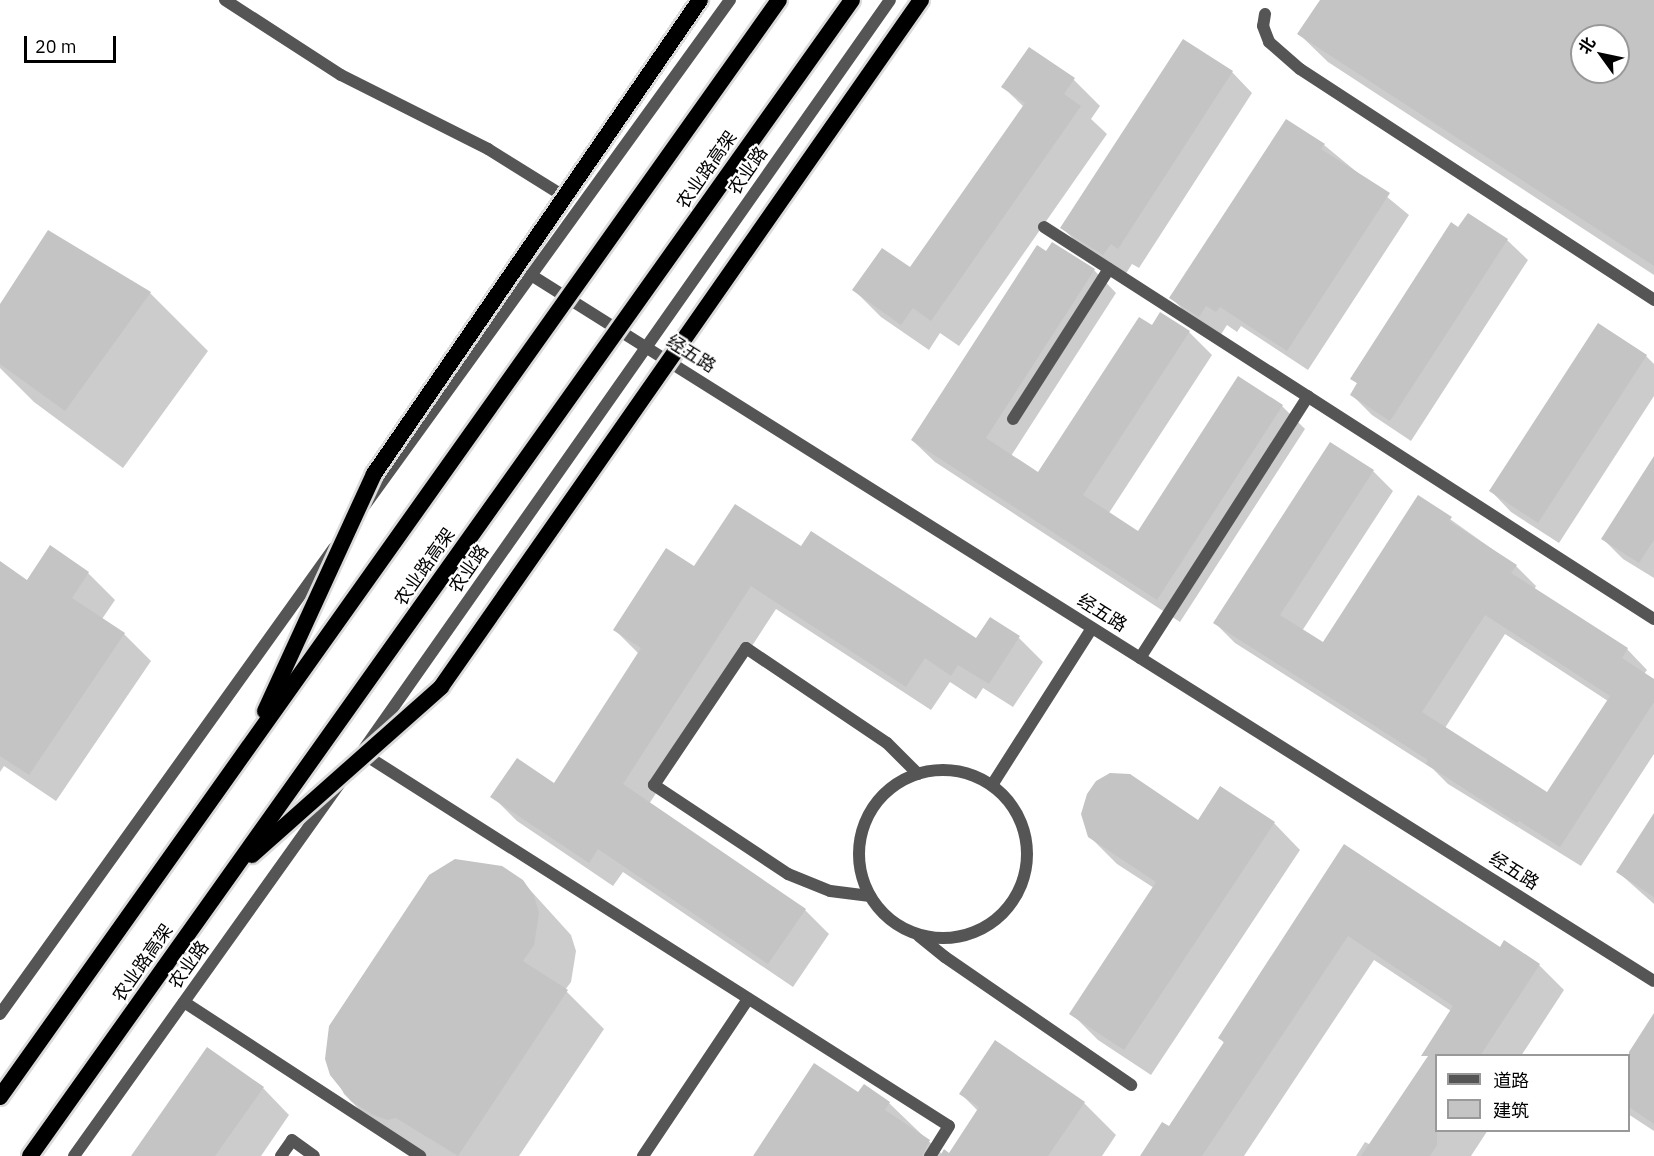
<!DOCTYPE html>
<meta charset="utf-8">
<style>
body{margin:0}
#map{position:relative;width:1654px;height:1156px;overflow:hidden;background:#fff;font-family:"IBM Plex Sans","Noto Sans SC",sans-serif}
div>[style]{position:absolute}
.shadow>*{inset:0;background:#0003}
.building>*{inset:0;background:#c4c4c4}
.service>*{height:12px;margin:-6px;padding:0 6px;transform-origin:6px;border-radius:6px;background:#555}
.service>.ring{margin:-6px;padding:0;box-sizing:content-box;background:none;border:12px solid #555;border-radius:50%}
.minor>*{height:12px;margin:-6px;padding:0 6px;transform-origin:6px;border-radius:6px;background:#555}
.tertiary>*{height:12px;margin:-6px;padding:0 6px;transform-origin:6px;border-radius:6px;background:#555}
.bridges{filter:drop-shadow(2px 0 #dbdbdb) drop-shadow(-2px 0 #dbdbdb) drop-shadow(0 2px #dbdbdb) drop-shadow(0 -2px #dbdbdb)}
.trunk-bridge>*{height:16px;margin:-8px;padding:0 8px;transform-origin:8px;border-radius:8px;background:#000}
span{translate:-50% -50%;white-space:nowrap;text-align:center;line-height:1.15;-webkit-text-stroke:4.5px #fff;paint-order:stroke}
.street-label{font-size:18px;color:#000}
.legend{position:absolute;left:1435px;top:1054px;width:195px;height:78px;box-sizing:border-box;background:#fff;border:2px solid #999;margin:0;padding:8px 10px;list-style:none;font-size:18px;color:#000}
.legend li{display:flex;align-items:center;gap:12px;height:30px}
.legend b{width:30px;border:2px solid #999}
.north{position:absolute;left:1570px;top:24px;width:60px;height:60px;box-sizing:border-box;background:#fff;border:2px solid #999;border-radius:50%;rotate:303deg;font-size:16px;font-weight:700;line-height:24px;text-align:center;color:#000}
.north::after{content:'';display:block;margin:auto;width:21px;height:27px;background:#000;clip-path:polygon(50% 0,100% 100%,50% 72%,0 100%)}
.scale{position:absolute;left:24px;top:36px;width:92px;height:27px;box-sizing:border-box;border:3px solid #000;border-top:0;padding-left:8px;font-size:18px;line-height:21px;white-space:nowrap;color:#000;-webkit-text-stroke:4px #fff;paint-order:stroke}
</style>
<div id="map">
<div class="shadow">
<div style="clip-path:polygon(evenodd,1321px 0,1654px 0,1654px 275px,1328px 62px,1299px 34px,1321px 0,1582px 36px,1618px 36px,1618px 72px,1582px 72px,1582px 36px)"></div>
<div style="clip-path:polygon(1232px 72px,1252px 93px,1139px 268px,1132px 264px,1125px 275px,1083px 248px,1062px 228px)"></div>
<div style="clip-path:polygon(1074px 80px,1100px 106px,1091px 119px,1107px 134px,959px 346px,940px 333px,929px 350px,881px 317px,854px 290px,910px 269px,1024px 107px,1003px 87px)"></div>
<div style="clip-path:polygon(1324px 145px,1409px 215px,1308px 370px,1241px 326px,1237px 332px,1227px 325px,1220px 336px,1192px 318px,1171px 298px)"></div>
<div style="clip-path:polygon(1459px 230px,1507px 240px,1528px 260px,1411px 441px,1372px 415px,1352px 395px,1358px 384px,1352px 379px)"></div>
<div style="clip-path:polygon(1046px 253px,1094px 270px,1116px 293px,1011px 456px,1039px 474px,1152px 327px,1189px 332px,1212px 355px,1109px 513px,1139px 533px,1239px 378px,1282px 406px,1305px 429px,1180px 622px,935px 462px,912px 440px)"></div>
<div style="clip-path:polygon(150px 293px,208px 351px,123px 468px,34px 402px,0 368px,0 307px)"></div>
<div style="clip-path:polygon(1646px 356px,1654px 364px,1654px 396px,1559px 543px,1511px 512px,1491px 491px)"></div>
<div style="clip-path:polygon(1654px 459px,1654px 578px,1623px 559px,1603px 539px)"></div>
<div style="clip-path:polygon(evenodd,1373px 471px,1393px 491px,1302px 631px,1323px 644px,1419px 497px,1516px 566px,1536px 586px,1534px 590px,1627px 649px,1647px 670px,1644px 674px,1654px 680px,1654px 754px,1581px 866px,1448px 784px,1433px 769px,1235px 643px,1215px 623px,1373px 471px,1505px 634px,1608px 701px,1548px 794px,1445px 728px,1505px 634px)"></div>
<div style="clip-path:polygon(802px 549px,976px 640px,1019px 638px,1043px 662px,1013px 707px,983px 688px,976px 699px,950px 682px,931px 710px,776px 609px,649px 804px,805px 910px,829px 934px,793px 987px,623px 872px,613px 886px,517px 821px,492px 796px,555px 785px,639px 654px,615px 630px,695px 568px)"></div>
<div style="clip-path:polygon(88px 573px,115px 600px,102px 619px,124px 634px,151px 661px,56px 801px,4px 766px,0 772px,0 574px,28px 582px)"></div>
<div style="clip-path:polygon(1654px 816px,1654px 904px,1618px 872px)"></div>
<div style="clip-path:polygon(1198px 822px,1274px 823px,1300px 850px,1151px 1075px,1098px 1040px,1071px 1013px,1154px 888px,1117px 864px,1089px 836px)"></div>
<div style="clip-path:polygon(1344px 846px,1500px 949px,1539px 965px,1564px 990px,1521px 1056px,1436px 1056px,1436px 1130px,1488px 1130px,1471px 1156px,1356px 1156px,1365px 1142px,1371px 1145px,1430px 1054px,1451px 1011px,1374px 960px,1244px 1156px,1142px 1156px,1169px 1128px,1225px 1044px,1220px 1038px)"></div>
<div style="clip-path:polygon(522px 881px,571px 935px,576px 951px,571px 982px,565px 990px,604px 1029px,519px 1156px,424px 1156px,382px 1132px,344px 1094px,326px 1059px)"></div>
<div style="clip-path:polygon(1642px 1035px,1654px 1043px,1654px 1131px,1628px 1114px,1628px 1056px)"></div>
<div style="clip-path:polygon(864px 1086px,889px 1103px,942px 1154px,949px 1155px,978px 1111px,961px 1094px,1084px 1103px,1116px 1135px,1102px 1156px,755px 1156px,858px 1094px)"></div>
<div style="clip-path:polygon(263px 1088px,289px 1115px,261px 1156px,133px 1156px)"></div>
</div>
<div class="building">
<div style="clip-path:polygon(evenodd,1320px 0,1654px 0,1654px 266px,1297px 34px,1320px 0,1582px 36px,1618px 36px,1618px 72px,1582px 72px,1582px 36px)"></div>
<div style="clip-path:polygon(1183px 39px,1233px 71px,1118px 249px,1111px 244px,1103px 255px,1060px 228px)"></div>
<div style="clip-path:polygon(1029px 47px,1075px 78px,1064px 94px,1081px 106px,931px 321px,913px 308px,901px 325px,852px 290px,882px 248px,910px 267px,1025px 103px,1001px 87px)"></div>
<div style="clip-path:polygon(1286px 119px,1325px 144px,1321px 149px,1390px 193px,1287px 351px,1220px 307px,1216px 312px,1206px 306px,1199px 317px,1169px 298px)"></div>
<div style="clip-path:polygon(1468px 213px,1508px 239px,1390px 421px,1350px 395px,1357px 383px,1350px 379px,1451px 222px,1458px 227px)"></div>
<div style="clip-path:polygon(48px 230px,151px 292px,65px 411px,0 364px,0 304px)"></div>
<div style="clip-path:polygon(1052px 242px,1095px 269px,986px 438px,1038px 472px,1139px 317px,1152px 325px,1160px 312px,1190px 331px,1083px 495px,1138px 531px,1238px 376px,1283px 405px,1157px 600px,911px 440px,1037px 245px,1046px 251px)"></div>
<div style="clip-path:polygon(1598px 323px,1647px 355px,1538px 523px,1489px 491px)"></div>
<div style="clip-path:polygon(evenodd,1330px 442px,1374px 470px,1280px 615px,1323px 642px,1418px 495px,1452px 517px,1449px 521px,1517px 565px,1511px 573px,1628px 648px,1622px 658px,1654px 679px,1654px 702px,1560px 847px,1519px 821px,1517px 823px,1426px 764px,1428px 760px,1213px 623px,1330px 442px,1485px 615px,1610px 696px,1547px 792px,1422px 712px,1485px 615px)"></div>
<div style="clip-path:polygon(1654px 456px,1654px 540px,1639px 563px,1601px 539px)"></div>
<div style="clip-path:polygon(735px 504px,801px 546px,811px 531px,976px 638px,990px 617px,1020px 636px,989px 684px,958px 665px,951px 676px,925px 658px,906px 687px,751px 586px,623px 784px,806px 909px,768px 964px,598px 849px,589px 863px,490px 797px,517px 758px,554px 783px,641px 648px,613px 630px,666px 548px,694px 566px)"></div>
<div style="clip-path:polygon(50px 545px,89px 572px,72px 598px,125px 633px,29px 775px,0 756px,0 561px,27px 580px)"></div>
<div style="clip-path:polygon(1110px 773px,1130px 774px,1198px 820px,1220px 786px,1275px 822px,1124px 1050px,1069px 1014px,1156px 882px,1088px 837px,1081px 814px,1087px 794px,1096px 781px)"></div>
<div style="clip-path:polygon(1654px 813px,1654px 897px,1616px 872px)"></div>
<div style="clip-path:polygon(1344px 844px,1500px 947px,1504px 940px,1540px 964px,1480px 1056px,1437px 1056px,1437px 1145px,1430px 1156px,1361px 1156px,1428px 1056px,1421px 1056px,1453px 1006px,1348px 936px,1202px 1156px,1140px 1156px,1162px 1122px,1169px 1126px,1224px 1042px,1218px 1038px)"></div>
<div style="clip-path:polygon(455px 859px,502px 866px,523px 880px,534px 896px,539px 913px,534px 945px,523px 961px,568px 990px,458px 1156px,396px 1118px,388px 1120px,373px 1115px,351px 1101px,330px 1075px,325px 1059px,329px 1026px,429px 875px)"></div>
<div style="clip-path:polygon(1654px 1013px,1654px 1124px,1629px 1107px,1629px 1052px)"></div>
<div style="clip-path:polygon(995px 1040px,1085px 1102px,1048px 1156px,940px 1156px,944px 1149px,949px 1153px,979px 1107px,959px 1094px)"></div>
<div style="clip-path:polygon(207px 1047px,264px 1087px,215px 1156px,131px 1156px)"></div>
<div style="clip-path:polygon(814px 1063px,858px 1092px,864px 1084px,890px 1102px,885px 1110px,930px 1140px,922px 1156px,753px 1156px)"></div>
</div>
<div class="service">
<div style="left:1265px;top:14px;width:12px;rotate:99deg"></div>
<div style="left:1263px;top:26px;width:17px;rotate:69deg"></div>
<div style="left:1269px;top:42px;width:41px;rotate:41.1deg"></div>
<div style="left:1300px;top:69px;width:423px;rotate:33.1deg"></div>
<div style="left:1044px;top:227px;width:725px;rotate:32.73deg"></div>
<div style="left:1013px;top:419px;width:178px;rotate:-57.4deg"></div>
<div style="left:1140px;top:658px;width:311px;rotate:-57.3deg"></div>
<div style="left:362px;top:753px;width:695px;rotate:32.43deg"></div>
<div style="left:949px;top:1126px;width:36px;rotate:122deg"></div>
<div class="ring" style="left:859px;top:770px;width:156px;height:156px"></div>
<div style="left:992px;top:785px;width:186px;rotate:-57.5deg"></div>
<div style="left:870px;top:896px;width:40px;rotate:-172.9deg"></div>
<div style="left:830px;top:891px;width:45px;rotate:-158deg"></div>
<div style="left:788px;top:874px;width:161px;rotate:-146.4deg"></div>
<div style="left:654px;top:785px;width:165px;rotate:-56.1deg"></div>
<div style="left:746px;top:648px;width:170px;rotate:34deg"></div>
<div style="left:887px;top:743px;width:44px;rotate:45deg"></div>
<div style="left:919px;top:936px;width:33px;rotate:39deg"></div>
<div style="left:945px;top:957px;width:226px;rotate:34.5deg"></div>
<div style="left:184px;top:1002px;width:282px;rotate:33.1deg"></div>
<div style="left:281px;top:1156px;width:19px;rotate:-55deg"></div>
<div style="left:292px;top:1140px;width:27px;rotate:36deg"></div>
<div style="left:643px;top:1156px;width:189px;rotate:-56.2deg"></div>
</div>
<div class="minor">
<div style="left:225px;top:0;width:138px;rotate:32.9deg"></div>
<div style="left:341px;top:75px;width:165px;rotate:26.7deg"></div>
<div style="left:488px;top:149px;width:91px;rotate:31.9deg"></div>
<div style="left:531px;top:275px;width:1326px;rotate:32.16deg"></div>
</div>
<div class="tertiary">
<div style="left:365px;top:505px;width:623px;rotate:-54.14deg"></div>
<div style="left:364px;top:749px;width:915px;rotate:-54.92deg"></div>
<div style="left:0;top:1014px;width:573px;rotate:-54.37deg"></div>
<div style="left:74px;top:1156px;width:458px;rotate:-54.5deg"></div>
</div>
<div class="bridges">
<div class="trunk-bridge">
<div style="left:265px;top:711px;width:261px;rotate:-65.3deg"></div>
<div style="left:374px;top:474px;width:575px;rotate:-55.48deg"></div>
<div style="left:252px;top:855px;width:253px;rotate:-41.6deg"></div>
<div style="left:441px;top:687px;width:838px;rotate:-55.06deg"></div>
<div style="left:0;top:1097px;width:1345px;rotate:-54.62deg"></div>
<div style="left:30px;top:1156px;width:1418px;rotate:-54.58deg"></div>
</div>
</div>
<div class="street-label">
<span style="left:707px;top:170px;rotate:-55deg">农业路高架</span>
<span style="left:748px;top:171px;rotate:-55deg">农业路</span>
<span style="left:691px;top:354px;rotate:32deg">经五路</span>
<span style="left:425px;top:567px;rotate:-55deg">农业路高架</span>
<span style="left:469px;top:569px;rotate:-55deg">农业路</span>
<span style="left:1102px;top:613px;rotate:32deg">经五路</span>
<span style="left:1514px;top:871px;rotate:32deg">经五路</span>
<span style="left:143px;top:963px;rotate:-55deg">农业路高架</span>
<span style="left:189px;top:965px;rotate:-54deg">农业路</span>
</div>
<ul class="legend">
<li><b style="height:8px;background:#555"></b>道路</li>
<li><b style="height:16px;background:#c4c4c4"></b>建筑</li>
</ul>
<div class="north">北</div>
<div class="scale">20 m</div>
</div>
